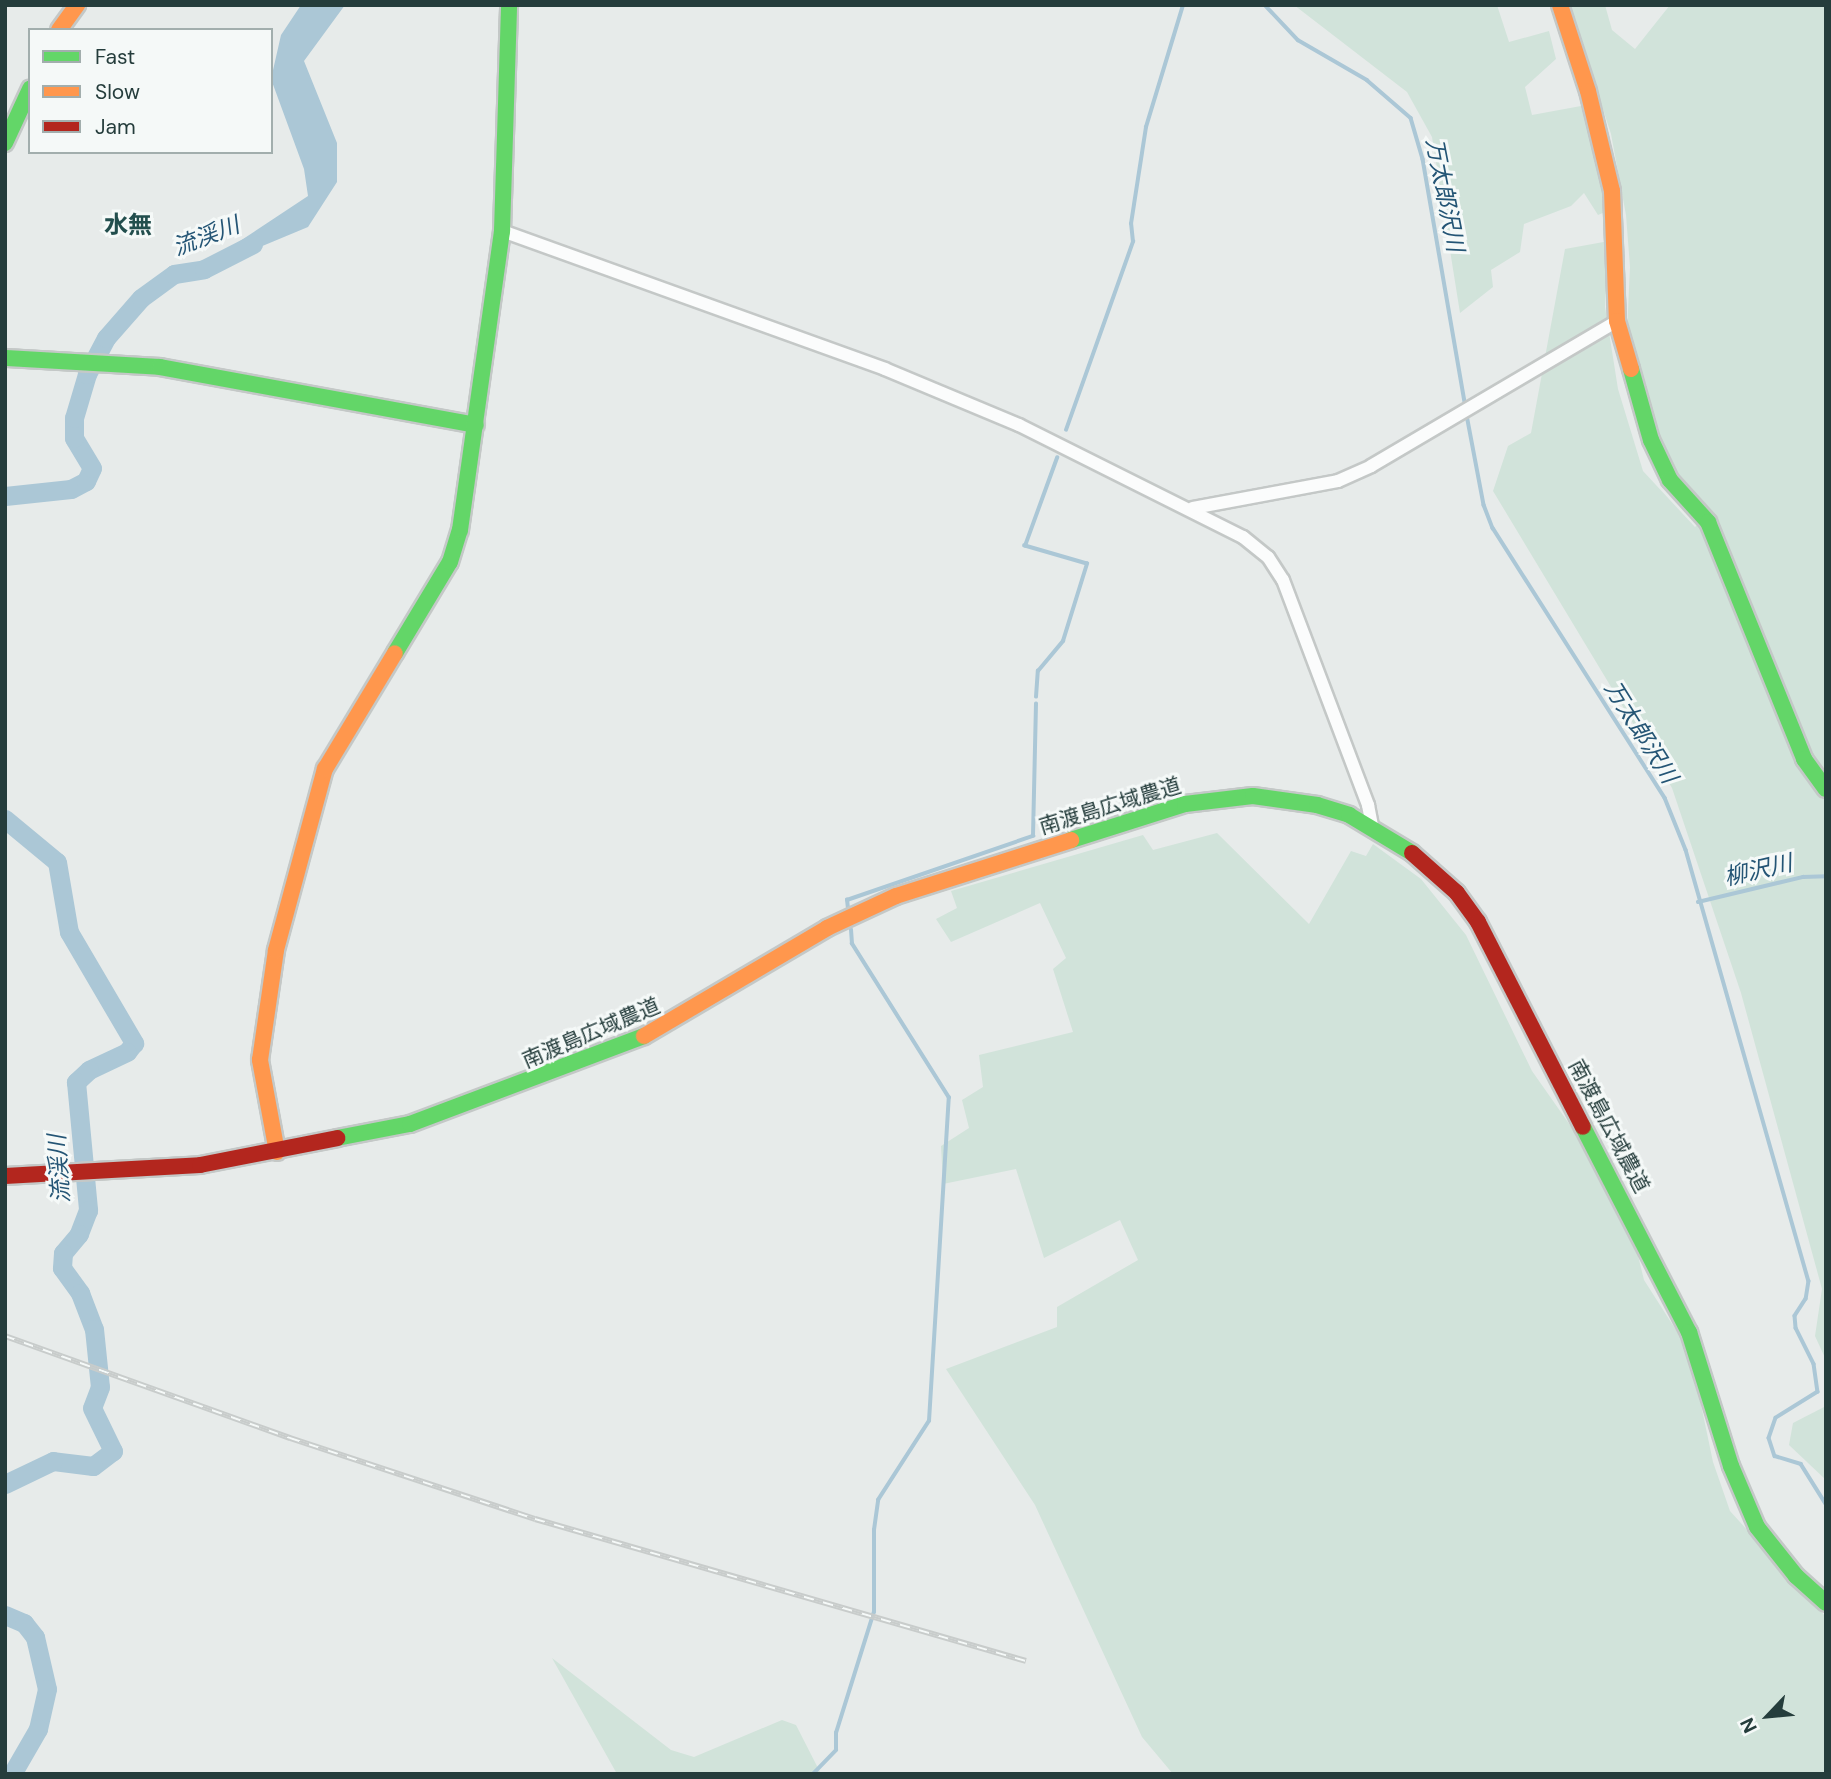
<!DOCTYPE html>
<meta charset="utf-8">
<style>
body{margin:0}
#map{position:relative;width:1831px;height:1779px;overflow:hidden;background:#e7ebea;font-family:"DM Sans","Noto Sans JP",sans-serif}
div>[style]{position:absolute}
.green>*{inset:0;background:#d1e3da}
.water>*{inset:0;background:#abc7d6}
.stream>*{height:3.5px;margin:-1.75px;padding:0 1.75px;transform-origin:1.75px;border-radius:1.75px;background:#abc7d6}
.river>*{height:19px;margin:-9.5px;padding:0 9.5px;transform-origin:9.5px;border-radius:9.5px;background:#abc7d6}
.roads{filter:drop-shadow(2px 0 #c4c8c7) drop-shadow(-2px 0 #c4c8c7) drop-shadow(0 2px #c4c8c7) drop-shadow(0 -2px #c4c8c7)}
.street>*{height:12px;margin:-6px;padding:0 6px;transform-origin:6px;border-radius:6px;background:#fbfcfc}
.fast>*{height:16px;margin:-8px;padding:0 8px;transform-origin:8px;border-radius:8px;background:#63d668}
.slow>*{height:16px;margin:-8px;padding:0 8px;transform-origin:8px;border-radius:8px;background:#ff974d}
.jam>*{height:16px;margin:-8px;padding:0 8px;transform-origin:8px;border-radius:8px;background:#b3261e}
.rail>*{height:6px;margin-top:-3px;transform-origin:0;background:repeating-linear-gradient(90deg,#f5f9f8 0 10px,#c8cccb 0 20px);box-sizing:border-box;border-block:2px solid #c8cccb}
span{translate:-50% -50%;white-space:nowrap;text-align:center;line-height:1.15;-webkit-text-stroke:6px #f5f9f8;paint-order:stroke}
.street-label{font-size:21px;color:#253d3c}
.water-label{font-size:23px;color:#245575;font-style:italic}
.quarter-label{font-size:24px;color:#224e4d;font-weight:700}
.frame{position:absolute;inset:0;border:7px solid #253d3c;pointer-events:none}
.legend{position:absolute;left:28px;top:28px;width:245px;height:126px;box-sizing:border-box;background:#f5f9f8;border:2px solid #a2aead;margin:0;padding:9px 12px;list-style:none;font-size:21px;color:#253d3c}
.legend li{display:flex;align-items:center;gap:14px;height:35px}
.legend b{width:35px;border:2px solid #a2aead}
.north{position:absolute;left:1733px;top:1681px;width:70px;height:70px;-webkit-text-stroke:5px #f5f9f8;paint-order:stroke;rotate:244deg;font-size:19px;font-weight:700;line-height:28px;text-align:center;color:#253d3c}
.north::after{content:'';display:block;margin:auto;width:24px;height:32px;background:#253d3c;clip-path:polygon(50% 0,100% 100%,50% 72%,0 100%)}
</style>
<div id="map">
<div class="green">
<div style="clip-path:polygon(1294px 5px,1497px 5px,1509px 42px,1549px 31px,1556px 59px,1525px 87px,1532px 115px,1581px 106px,1601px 176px,1605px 212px,1598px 215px,1584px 193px,1571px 206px,1524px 224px,1520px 252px,1491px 270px,1493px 287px,1460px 313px,1432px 137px,1407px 92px)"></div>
<div style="clip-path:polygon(1569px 5px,1605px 5px,1612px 30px,1635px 49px,1670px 5px,1826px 5px,1826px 1360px,1815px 1336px,1822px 1289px,1741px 993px,1672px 788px,1493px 491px,1508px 446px,1531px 433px,1565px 249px,1609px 241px,1605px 307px,1618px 389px,1643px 471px,1695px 527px,1712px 511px,1684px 483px,1667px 456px,1627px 332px,1630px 267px,1626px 215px,1611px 134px)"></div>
<div style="clip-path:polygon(1217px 833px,1309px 924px,1351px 851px,1366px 856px,1373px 844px,1421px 879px,1466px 935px,1532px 1071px,1610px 1182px,1630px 1223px,1644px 1280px,1690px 1352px,1713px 1462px,1730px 1511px,1826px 1617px,1826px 1774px,1173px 1774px,1142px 1737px,1035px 1505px,946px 1369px,1057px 1327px,1057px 1307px,1138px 1260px,1120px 1220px,1044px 1258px,1016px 1169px,943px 1184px,941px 1146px,969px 1128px,962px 1100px,983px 1087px,979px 1055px,1073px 1032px,1053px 969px,1066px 958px,1040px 903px,951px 942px,936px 919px,957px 908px,951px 891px,1143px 835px,1153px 850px)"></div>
<div style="clip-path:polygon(1826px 1406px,1826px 1480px,1789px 1445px,1793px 1423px)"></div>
<div style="clip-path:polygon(552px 1658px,671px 1750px,694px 1757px,782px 1720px,796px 1725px,821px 1774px,617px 1774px)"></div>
</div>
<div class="water">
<div style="clip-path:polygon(301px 5px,345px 5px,304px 61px,337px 143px,337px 182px,308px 227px,231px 259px,234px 245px,308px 196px,304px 169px,271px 79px,281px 35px)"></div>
</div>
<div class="stream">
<div style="left:1265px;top:5px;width:48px;rotate:46.7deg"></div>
<div style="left:1298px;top:40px;width:80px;rotate:30.1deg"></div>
<div style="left:1367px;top:80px;width:58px;rotate:40.8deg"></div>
<div style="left:1411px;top:118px;width:43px;rotate:73.7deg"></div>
<div style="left:1423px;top:159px;width:252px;rotate:80.2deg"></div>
<div style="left:1467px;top:415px;width:92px;rotate:79.3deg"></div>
<div style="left:1484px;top:505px;width:25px;rotate:69deg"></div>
<div style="left:1493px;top:528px;width:320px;rotate:57.5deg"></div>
<div style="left:1665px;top:798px;width:56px;rotate:68deg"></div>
<div style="left:1686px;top:850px;width:448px;rotate:74.1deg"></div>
<div style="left:1809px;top:1281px;width:18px;rotate:99deg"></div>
<div style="left:1806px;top:1299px;width:20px;rotate:123deg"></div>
<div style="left:1795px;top:1316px;width:12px;rotate:85deg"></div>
<div style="left:1796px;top:1328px;width:40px;rotate:63.4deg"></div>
<div style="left:1814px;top:1364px;width:28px;rotate:82deg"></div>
<div style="left:1818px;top:1392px;width:49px;rotate:148.2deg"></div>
<div style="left:1776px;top:1418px;width:21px;rotate:109deg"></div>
<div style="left:1769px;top:1438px;width:19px;rotate:72deg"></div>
<div style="left:1775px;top:1456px;width:27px;rotate:17deg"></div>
<div style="left:1801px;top:1464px;width:47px;rotate:58deg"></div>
<div style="left:1066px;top:430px;width:200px;rotate:-70.4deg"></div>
<div style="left:1133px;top:242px;width:18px;rotate:-96deg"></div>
<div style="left:1131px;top:224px;width:98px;rotate:-81.2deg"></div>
<div style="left:1146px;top:127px;width:127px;rotate:-73.1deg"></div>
<div style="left:1036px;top:697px;width:26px;rotate:-86deg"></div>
<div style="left:1038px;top:671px;width:39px;rotate:-50deg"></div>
<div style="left:1063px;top:641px;width:81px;rotate:-72.7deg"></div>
<div style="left:1087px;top:564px;width:65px;rotate:-163.8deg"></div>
<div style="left:1025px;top:546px;width:94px;rotate:-70deg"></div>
<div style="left:1698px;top:902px;width:108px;rotate:-13.4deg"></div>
<div style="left:1803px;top:877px;width:23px;rotate:-2deg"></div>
<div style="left:848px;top:909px;width:9px;rotate:-96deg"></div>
<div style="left:847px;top:900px;width:197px;rotate:-19deg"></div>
<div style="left:1033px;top:836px;width:132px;rotate:-88.7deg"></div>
<div style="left:813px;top:1774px;width:33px;rotate:-46deg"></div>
<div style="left:836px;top:1750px;width:17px;rotate:-90deg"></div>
<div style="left:836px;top:1733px;width:127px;rotate:-72.6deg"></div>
<div style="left:874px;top:1612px;width:82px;rotate:-90deg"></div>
<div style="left:874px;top:1530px;width:30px;rotate:-82deg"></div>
<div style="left:878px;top:1500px;width:94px;rotate:-57.2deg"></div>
<div style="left:929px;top:1421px;width:324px;rotate:-86.5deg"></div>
<div style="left:949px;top:1098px;width:182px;rotate:-122.2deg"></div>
<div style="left:852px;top:944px;width:14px;rotate:-94deg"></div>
</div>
<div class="river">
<div style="left:5px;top:496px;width:66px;rotate:-6.1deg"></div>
<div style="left:71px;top:489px;width:17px;rotate:-28deg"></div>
<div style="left:86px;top:481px;width:14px;rotate:-65deg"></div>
<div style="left:92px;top:468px;width:35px;rotate:-121deg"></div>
<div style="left:74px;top:438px;width:20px;rotate:-90deg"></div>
<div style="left:74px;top:418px;width:46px;rotate:-73.5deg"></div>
<div style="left:87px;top:374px;width:41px;rotate:-62.2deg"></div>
<div style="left:106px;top:338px;width:53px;rotate:-48.8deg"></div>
<div style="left:141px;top:298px;width:41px;rotate:-36deg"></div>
<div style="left:174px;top:274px;width:30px;rotate:-9deg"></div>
<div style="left:204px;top:269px;width:55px;rotate:-27deg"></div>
<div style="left:5px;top:819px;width:67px;rotate:39.6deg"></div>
<div style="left:57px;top:862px;width:71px;rotate:80.3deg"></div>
<div style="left:69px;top:932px;width:129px;rotate:59.6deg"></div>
<div style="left:134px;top:1043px;width:11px;rotate:128deg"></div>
<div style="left:127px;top:1052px;width:42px;rotate:154.7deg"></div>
<div style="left:89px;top:1070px;width:18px;rotate:137deg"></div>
<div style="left:76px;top:1082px;width:129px;rotate:84.6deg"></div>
<div style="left:88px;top:1210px;width:26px;rotate:111deg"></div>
<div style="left:79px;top:1234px;width:25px;rotate:130deg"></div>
<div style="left:63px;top:1253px;width:15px;rotate:94deg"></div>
<div style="left:62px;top:1268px;width:31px;rotate:54deg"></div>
<div style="left:80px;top:1293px;width:39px;rotate:69deg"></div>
<div style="left:94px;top:1329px;width:58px;rotate:84.1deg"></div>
<div style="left:100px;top:1387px;width:22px;rotate:111deg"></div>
<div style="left:92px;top:1408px;width:48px;rotate:64deg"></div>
<div style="left:113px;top:1451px;width:25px;rotate:143deg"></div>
<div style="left:93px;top:1466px;width:40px;rotate:-172.9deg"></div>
<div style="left:53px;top:1461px;width:53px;rotate:154.4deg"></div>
<div style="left:5px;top:1615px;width:21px;rotate:23deg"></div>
<div style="left:24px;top:1623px;width:18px;rotate:52deg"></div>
<div style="left:35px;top:1637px;width:53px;rotate:77deg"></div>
<div style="left:47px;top:1689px;width:41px;rotate:102.7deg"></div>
<div style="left:38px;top:1729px;width:52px;rotate:120deg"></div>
</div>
<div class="roads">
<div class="street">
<div style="left:502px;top:231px;width:407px;rotate:19.8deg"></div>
<div style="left:885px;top:369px;width:145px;rotate:22.7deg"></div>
<div style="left:1019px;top:425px;width:250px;rotate:26.6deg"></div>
<div style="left:1243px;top:537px;width:32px;rotate:39deg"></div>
<div style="left:1268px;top:557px;width:27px;rotate:57deg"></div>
<div style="left:1283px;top:580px;width:241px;rotate:69.3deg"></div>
<div style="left:1368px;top:805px;width:20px;rotate:79deg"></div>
<div style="left:1193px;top:508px;width:147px;rotate:-10.5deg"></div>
<div style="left:1338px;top:481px;width:36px;rotate:-24deg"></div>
<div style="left:1371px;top:466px;width:286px;rotate:-30.5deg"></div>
</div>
<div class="fast">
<div style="left:5px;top:143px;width:60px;rotate:-65.2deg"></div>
<div style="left:5px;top:358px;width:155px;rotate:3.3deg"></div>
<div style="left:160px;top:367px;width:321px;rotate:10.4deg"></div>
<div style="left:1631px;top:369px;width:74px;rotate:74.3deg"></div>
<div style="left:1651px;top:440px;width:44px;rotate:64.6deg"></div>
<div style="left:1670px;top:480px;width:57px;rotate:47.9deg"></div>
<div style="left:1708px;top:522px;width:256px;rotate:67.9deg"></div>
<div style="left:1804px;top:759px;width:37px;rotate:54deg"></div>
<div style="left:395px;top:653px;width:106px;rotate:-58.9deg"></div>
<div style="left:450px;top:562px;width:34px;rotate:-73deg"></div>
<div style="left:460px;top:530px;width:302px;rotate:-82deg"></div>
<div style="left:502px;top:231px;width:226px;rotate:-88.2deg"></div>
<div style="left:1071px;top:840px;width:120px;rotate:-17.5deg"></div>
<div style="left:1185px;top:804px;width:68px;rotate:-6.7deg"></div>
<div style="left:1253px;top:796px;width:65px;rotate:8deg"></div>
<div style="left:1317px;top:805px;width:34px;rotate:17deg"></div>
<div style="left:1349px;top:815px;width:74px;rotate:31.1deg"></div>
<div style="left:1583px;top:1127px;width:231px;rotate:62.7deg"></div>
<div style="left:1689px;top:1332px;width:140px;rotate:72.6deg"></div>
<div style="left:1731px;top:1466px;width:66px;rotate:66.9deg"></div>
<div style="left:1757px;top:1527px;width:63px;rotate:51.5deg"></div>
<div style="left:1796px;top:1576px;width:40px;rotate:42deg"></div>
<div style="left:337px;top:1138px;width:74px;rotate:-10.9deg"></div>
<div style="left:410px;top:1124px;width:250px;rotate:-20.6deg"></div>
</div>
<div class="slow">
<div style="left:1560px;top:5px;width:90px;rotate:72deg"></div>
<div style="left:1588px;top:91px;width:103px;rotate:76.5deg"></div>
<div style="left:1612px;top:191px;width:130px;rotate:87.8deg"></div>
<div style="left:1617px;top:321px;width:50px;rotate:73.7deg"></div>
<div style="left:59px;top:30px;width:31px;rotate:-54deg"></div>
<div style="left:644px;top:1036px;width:212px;rotate:-30.5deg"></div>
<div style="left:827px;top:928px;width:76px;rotate:-24.9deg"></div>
<div style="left:896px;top:896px;width:184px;rotate:-17.7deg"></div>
<div style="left:277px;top:1152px;width:94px;rotate:-100.5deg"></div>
<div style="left:260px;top:1060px;width:111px;rotate:-81.7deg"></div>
<div style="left:276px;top:950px;width:188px;rotate:-74.9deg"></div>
<div style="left:325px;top:769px;width:135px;rotate:-58.9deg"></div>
</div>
<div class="jam">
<div style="left:1412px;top:853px;width:60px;rotate:41.6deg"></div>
<div style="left:1457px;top:893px;width:36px;rotate:54deg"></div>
<div style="left:1478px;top:922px;width:230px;rotate:62.9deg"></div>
<div style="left:5px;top:1176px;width:195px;rotate:-3.2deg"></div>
<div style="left:200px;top:1165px;width:140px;rotate:-11.1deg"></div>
</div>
</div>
<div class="rail">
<div style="left:5px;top:1336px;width:303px;rotate:19.7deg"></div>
<div style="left:290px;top:1438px;width:258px;rotate:18.3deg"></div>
<div style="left:535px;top:1519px;width:511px;rotate:16.13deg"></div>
</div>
<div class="street-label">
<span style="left:1110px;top:806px;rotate:-17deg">南渡島広域農道</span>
<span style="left:591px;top:1033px;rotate:-23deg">南渡島広域農道</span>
<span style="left:1609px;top:1126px;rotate:62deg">南渡島広域農道</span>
</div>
<div class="water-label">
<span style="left:1445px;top:195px;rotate:79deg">万太郎沢川</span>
<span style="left:206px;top:236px;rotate:-21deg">流渓川</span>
<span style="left:1641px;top:732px;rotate:58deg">万太郎沢川</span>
<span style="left:1758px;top:870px;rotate:-13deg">柳沢川</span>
<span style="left:59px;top:1169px;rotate:-94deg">流渓川</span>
</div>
<div class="quarter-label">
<span style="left:128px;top:225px">水無</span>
</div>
<div class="frame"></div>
<ul class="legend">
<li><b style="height:9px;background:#63d668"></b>Fast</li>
<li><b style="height:9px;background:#ff974d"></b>Slow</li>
<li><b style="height:9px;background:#b3261e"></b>Jam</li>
</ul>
<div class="north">N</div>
</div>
